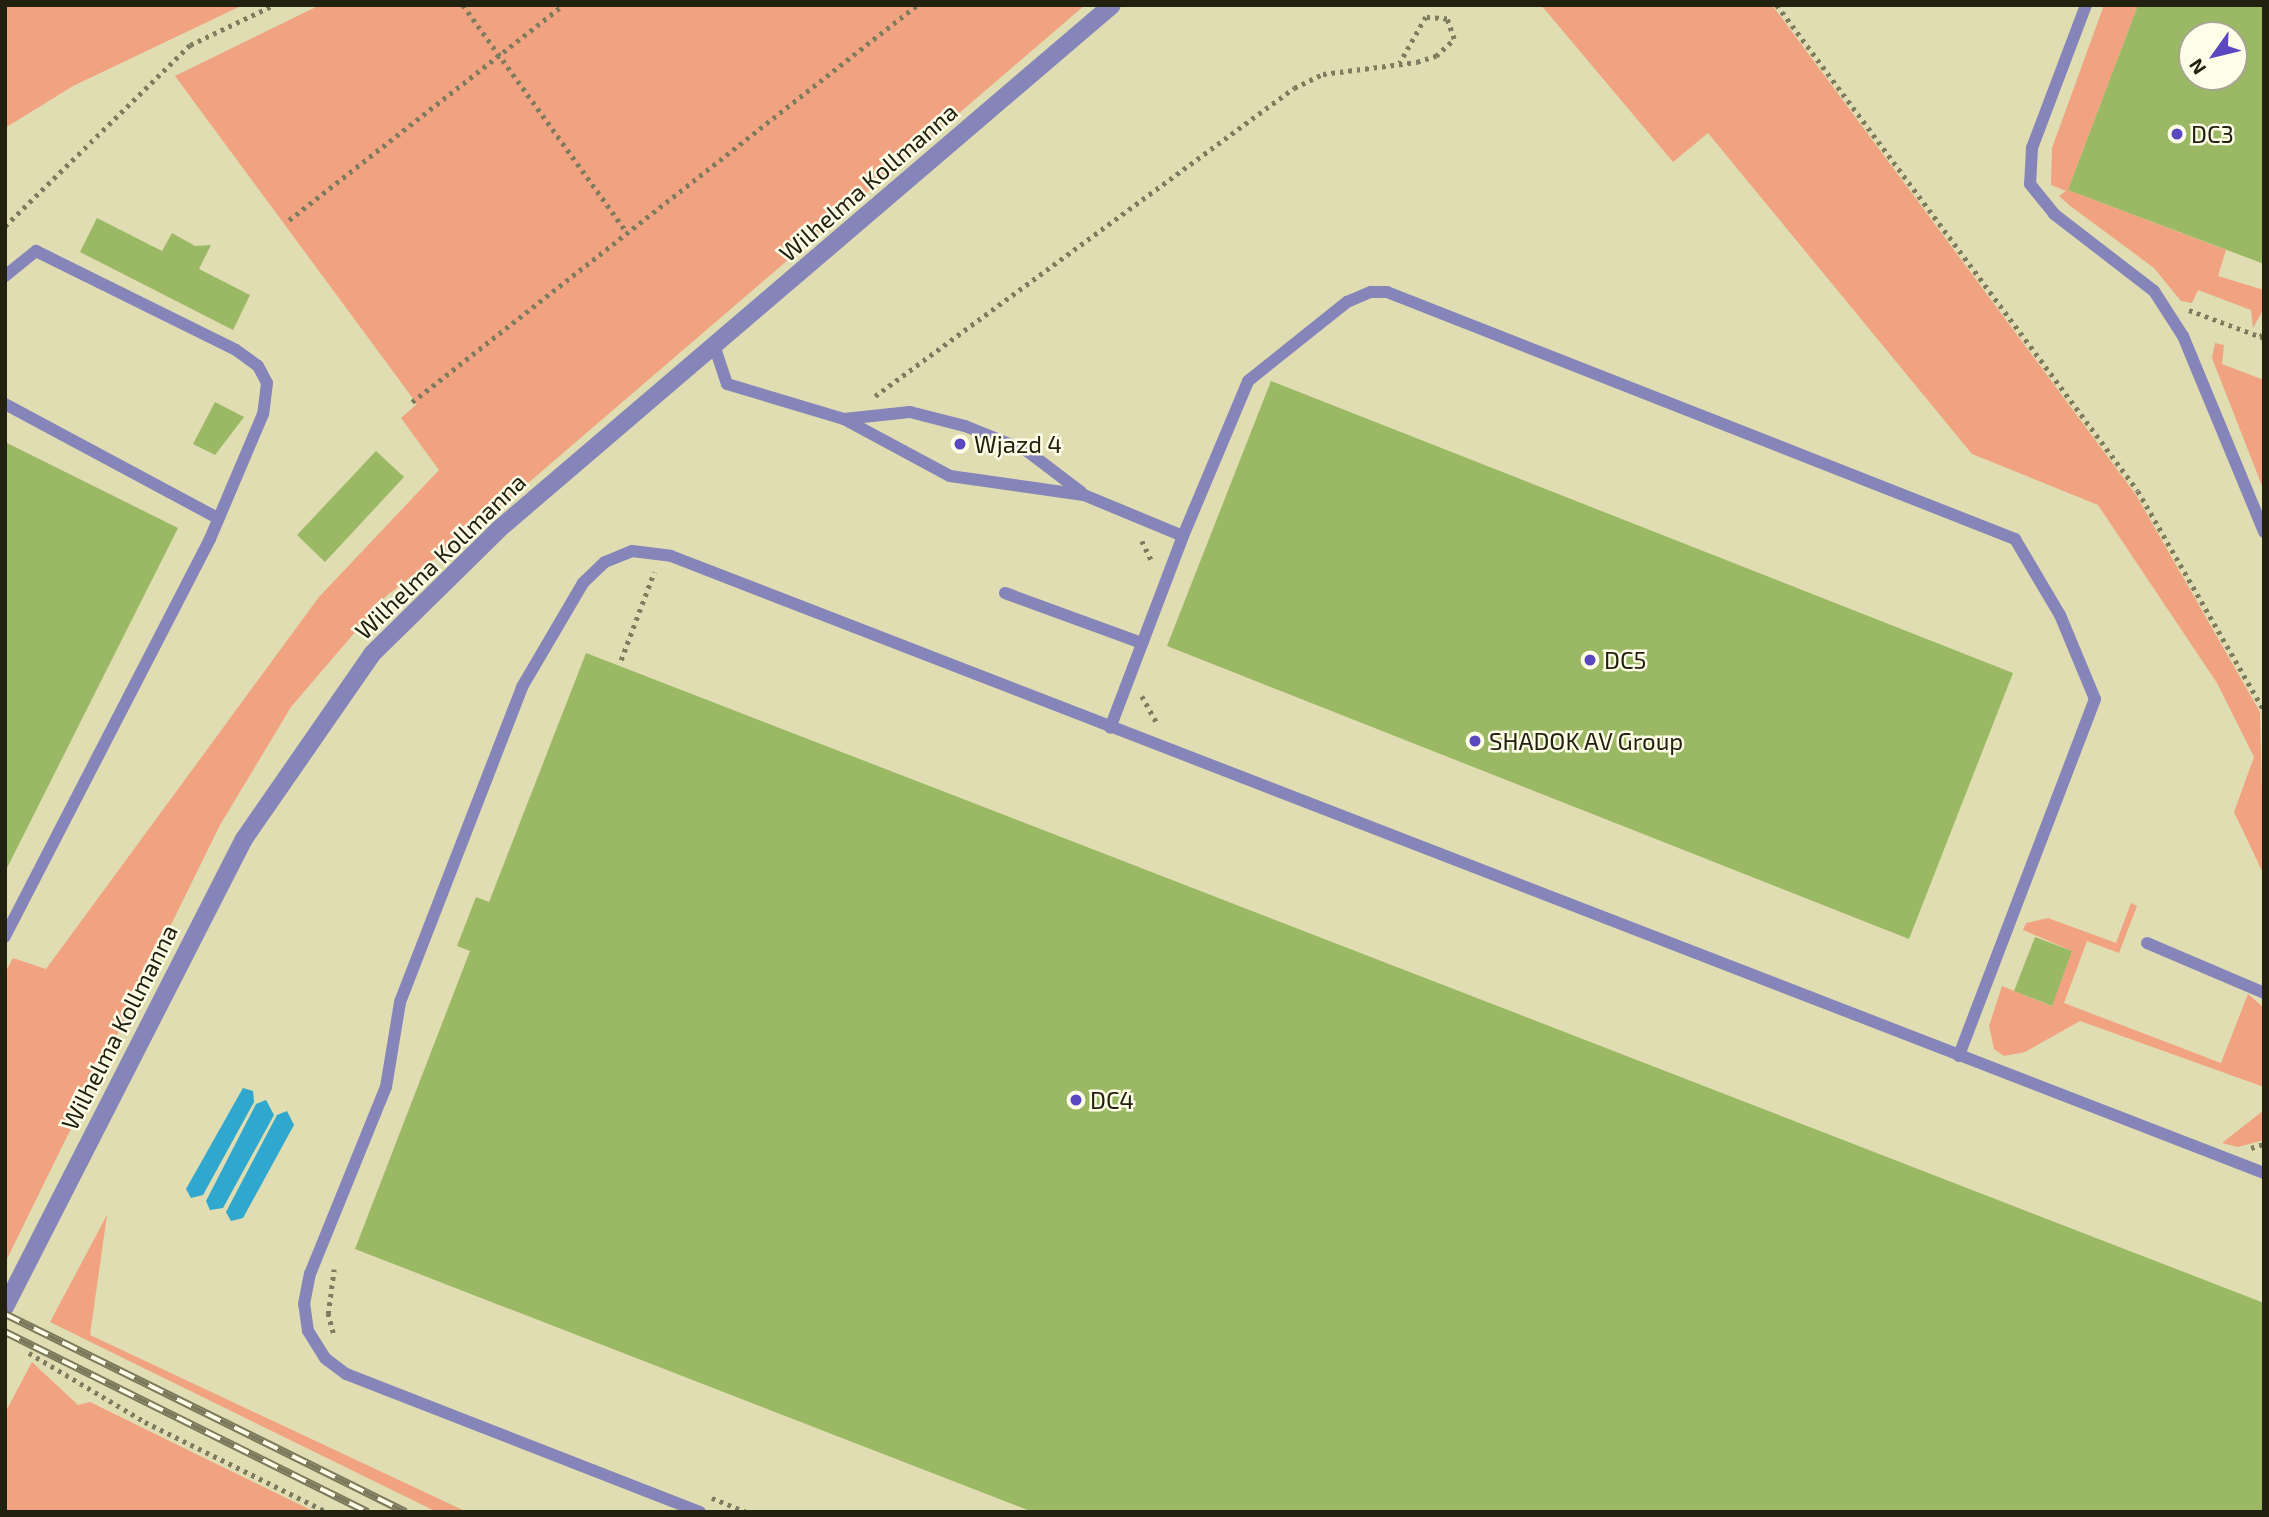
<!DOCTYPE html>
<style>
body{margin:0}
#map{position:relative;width:2269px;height:1517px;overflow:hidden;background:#dfddb1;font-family:"Exo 2",sans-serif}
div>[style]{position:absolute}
.green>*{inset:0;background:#f1a381}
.water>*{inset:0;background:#30a7ce}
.building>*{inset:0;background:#9bb864}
.path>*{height:4.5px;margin-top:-2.25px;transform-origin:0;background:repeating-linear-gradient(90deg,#7d7c5e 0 3.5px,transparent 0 8.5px)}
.service>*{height:12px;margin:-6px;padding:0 6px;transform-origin:6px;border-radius:6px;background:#8685ba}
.tertiary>*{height:18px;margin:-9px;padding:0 9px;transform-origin:9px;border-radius:9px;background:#8685ba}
.rail>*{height:8px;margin-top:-4px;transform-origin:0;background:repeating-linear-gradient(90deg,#fefde7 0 16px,#7b795b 0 32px);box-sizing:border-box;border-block:2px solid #7b795b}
.dots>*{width:19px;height:19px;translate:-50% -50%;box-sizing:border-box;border:4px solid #fefde7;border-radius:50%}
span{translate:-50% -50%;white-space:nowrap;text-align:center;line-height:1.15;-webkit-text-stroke:5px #fefde7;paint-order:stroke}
.poi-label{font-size:24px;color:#222110}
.left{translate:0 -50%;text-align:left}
.street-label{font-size:24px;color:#222110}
.frame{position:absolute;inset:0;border:7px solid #222110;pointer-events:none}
.north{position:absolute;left:2178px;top:21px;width:70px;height:70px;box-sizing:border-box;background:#fefde7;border:2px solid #a6a591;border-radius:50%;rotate:236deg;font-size:19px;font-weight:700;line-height:28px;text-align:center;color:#222110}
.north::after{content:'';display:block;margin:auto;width:24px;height:32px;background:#5b47bf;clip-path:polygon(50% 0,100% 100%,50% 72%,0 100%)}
</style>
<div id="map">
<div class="green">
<div style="clip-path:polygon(5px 5px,243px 5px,73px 86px,5px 128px)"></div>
<div style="clip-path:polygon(320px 5px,1085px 5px,485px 520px,386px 596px,291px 707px,220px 825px,5px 1263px,5px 973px,13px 958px,46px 969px,319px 597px,439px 470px,401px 418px,417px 404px,175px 76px)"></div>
<div style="clip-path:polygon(1541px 5px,1772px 5px,2136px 495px,2260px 712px,2264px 875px,2234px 812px,2254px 757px,2217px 683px,2098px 505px,1972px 454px,1708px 133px,1673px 162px)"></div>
<div style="clip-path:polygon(2104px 5px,2138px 5px,2068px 190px,2226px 250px,2218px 276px,2264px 290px,2264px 308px,2253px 328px,2251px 310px,2198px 290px,2192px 303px,2181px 301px,2154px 268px,2069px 205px,2059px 196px,2066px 191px,2051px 185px,2052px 148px)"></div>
<div style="clip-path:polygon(2215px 343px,2224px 345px,2222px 364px,2264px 380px,2264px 491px,2212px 358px)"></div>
<div style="clip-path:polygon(2131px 903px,2137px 906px,2119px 953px,2087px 941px,2064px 1003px,2221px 1063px,2248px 994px,2264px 1008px,2264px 1087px,2080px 1021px,2025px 1052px,2004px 1056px,1994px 1049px,1989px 1026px,2002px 986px,2051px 1006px,2072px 951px,2023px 930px,2026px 923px,2048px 918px,2116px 943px)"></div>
<div style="clip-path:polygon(2264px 1110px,2264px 1140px,2238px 1147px,2222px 1143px)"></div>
<div style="clip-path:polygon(107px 1215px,90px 1335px,467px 1512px,437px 1512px,50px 1322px)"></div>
<div style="clip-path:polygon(32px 1362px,78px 1405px,90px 1402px,315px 1512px,5px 1512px,5px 1413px)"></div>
</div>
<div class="water">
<div style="clip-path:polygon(243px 1088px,253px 1091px,254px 1102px,203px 1195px,191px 1198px,186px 1189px)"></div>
<div style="clip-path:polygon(266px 1100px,274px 1115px,223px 1208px,210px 1210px,206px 1201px,256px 1104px)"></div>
<div style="clip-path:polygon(287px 1111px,294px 1125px,243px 1218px,231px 1221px,226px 1212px,277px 1115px)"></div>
</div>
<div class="building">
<div style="clip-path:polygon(evenodd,2138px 5px,2264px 5px,2264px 264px,2068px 190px,2138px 5px,2192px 35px,2234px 35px,2234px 77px,2192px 77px,2192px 35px)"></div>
<div style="clip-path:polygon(97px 218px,162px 251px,172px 233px,195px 246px,211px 245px,199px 269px,250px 295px,233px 330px,80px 252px)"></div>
<div style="clip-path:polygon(1271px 381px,2013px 673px,1909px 939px,1167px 646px)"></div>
<div style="clip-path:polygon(215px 402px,244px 417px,215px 455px,193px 444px)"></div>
<div style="clip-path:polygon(5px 442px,178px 528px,5px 872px)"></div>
<div style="clip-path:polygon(376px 451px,404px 477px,325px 562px,297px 535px)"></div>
<div style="clip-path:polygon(586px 653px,2264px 1303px,2264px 1512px,1033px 1512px,355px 1249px,470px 951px,457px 946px,476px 897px,489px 902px)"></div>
<div style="clip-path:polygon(2035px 937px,2072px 951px,2052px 1006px,2014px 991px)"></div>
</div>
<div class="path">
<div style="left:463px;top:5px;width:280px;rotate:54.2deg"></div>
<div style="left:1777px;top:5px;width:605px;rotate:53.4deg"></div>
<div style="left:2138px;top:491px;width:253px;rotate:60.1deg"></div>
<div style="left:289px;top:220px;width:348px;rotate:-38.1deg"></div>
<div style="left:5px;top:226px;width:259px;rotate:-44.4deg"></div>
<div style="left:190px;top:45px;width:93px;rotate:-25.5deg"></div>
<div style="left:2189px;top:310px;width:80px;rotate:20.5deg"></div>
<div style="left:2261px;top:337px;width:8px;rotate:-67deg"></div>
<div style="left:875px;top:396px;width:520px;rotate:-36.32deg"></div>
<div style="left:1294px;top:88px;width:32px;rotate:-26deg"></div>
<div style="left:1323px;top:74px;width:95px;rotate:-7.3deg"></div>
<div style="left:1417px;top:62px;width:20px;rotate:-18deg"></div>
<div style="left:1436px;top:56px;width:25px;rotate:-43deg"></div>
<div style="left:1454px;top:39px;width:21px;rotate:-109deg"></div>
<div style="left:1447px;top:19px;width:21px;rotate:-175deg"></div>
<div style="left:1426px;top:17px;width:53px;rotate:119.5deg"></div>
<div style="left:412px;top:402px;width:642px;rotate:-38.17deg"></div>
<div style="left:1142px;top:541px;width:25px;rotate:64deg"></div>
<div style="left:621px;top:660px;width:94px;rotate:-69.4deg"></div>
<div style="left:1142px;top:696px;width:29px;rotate:61deg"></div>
<div style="left:2251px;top:1148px;width:14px;rotate:-17deg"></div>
<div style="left:333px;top:1333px;width:20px;rotate:-105deg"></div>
<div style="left:328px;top:1314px;width:45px;rotate:-82.4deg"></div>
<div style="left:29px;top:1353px;width:135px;rotate:30.7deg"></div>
<div style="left:145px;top:1422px;width:203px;rotate:26.3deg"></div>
<div style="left:712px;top:1498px;width:38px;rotate:22deg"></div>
</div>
<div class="service">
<div style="left:2086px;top:5px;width:153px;rotate:110.7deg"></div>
<div style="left:2032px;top:148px;width:36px;rotate:93deg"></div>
<div style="left:2030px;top:184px;width:38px;rotate:51deg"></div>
<div style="left:2054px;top:214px;width:126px;rotate:37.6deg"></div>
<div style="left:2154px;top:291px;width:54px;rotate:57.2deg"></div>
<div style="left:2183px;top:336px;width:212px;rotate:67.5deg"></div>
<div style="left:5px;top:276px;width:40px;rotate:-39deg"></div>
<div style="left:36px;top:251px;width:223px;rotate:26.3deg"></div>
<div style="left:236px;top:350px;width:27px;rotate:36deg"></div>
<div style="left:258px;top:366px;width:19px;rotate:62deg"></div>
<div style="left:267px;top:383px;width:31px;rotate:97deg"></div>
<div style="left:263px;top:414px;width:136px;rotate:113deg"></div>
<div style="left:210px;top:539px;width:448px;rotate:117.3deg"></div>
<div style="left:714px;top:345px;width:41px;rotate:71.6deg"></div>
<div style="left:727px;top:384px;width:122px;rotate:16.7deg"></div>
<div style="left:844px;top:419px;width:120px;rotate:28.3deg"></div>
<div style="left:950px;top:476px;width:135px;rotate:8.1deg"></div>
<div style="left:1084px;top:495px;width:107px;rotate:22.5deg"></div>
<div style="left:1183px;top:536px;width:205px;rotate:110.8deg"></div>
<div style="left:5px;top:404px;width:242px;rotate:28.2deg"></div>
<div style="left:844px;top:419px;width:66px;rotate:-6.1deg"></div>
<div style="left:910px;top:412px;width:57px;rotate:14.3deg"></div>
<div style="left:965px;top:426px;width:67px;rotate:22deg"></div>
<div style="left:1027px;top:451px;width:68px;rotate:37.2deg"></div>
<div style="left:1183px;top:536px;width:168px;rotate:-67.2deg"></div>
<div style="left:1248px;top:381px;width:127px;rotate:-38.6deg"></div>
<div style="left:1347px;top:302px;width:26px;rotate:-23deg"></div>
<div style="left:1371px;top:292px;width:16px"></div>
<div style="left:1387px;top:292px;width:675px;rotate:21.47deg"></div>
<div style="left:2015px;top:539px;width:88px;rotate:59.4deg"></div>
<div style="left:2060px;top:615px;width:91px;rotate:67.4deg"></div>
<div style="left:2095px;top:699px;width:382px;rotate:110.9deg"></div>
<div style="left:1005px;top:593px;width:146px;rotate:20.1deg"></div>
<div style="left:2147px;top:943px;width:127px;rotate:23.1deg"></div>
<div style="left:700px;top:1512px;width:380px;rotate:-158.7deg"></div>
<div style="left:346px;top:1374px;width:26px;rotate:-143deg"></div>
<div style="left:325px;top:1358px;width:32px;rotate:-122deg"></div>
<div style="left:308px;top:1331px;width:27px;rotate:-98deg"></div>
<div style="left:304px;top:1304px;width:31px;rotate:-79deg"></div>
<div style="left:310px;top:1274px;width:202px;rotate:-67.9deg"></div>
<div style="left:386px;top:1087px;width:86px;rotate:-80.6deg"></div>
<div style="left:400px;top:1002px;width:338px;rotate:-68.8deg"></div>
<div style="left:522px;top:687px;width:121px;rotate:-59.6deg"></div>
<div style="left:583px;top:583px;width:30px;rotate:-44deg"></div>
<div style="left:605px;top:562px;width:29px;rotate:-22deg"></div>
<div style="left:632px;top:551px;width:39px;rotate:7deg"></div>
<div style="left:671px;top:556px;width:1708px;rotate:21.17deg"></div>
</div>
<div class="tertiary">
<div style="left:5px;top:1307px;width:525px;rotate:-62.95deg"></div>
<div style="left:244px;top:839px;width:225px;rotate:-55.3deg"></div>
<div style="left:372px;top:654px;width:178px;rotate:-44.5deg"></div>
<div style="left:499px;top:529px;width:806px;rotate:-40.52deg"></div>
</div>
<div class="rail">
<div style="left:5px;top:1314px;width:447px;rotate:26.3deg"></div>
<div style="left:5px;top:1332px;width:405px;rotate:26.4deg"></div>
</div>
<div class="dots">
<div style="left:2177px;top:134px;background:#5b47bf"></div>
<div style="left:960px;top:444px;background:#5b47bf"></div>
<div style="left:1590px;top:660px;background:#5b47bf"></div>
<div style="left:1475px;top:741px;background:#5b47bf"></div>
<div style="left:1076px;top:1100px;background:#5b47bf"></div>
</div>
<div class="poi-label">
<span class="left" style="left:2191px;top:134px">DC3</span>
<span class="left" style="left:974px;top:444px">Wjazd 4</span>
<span class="left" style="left:1604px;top:660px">DC5</span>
<span class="left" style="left:1489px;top:741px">SHADOK AV Group</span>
<span class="left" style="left:1090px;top:1100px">DC4</span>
</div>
<div class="street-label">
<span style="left:868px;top:182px;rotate:-41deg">Wilhelma Kollmanna</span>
<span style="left:440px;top:556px;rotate:-44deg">Wilhelma Kollmanna</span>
<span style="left:119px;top:1027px;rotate:-63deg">Wilhelma Kollmanna</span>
</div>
<div class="frame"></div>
<div class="north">N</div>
</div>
